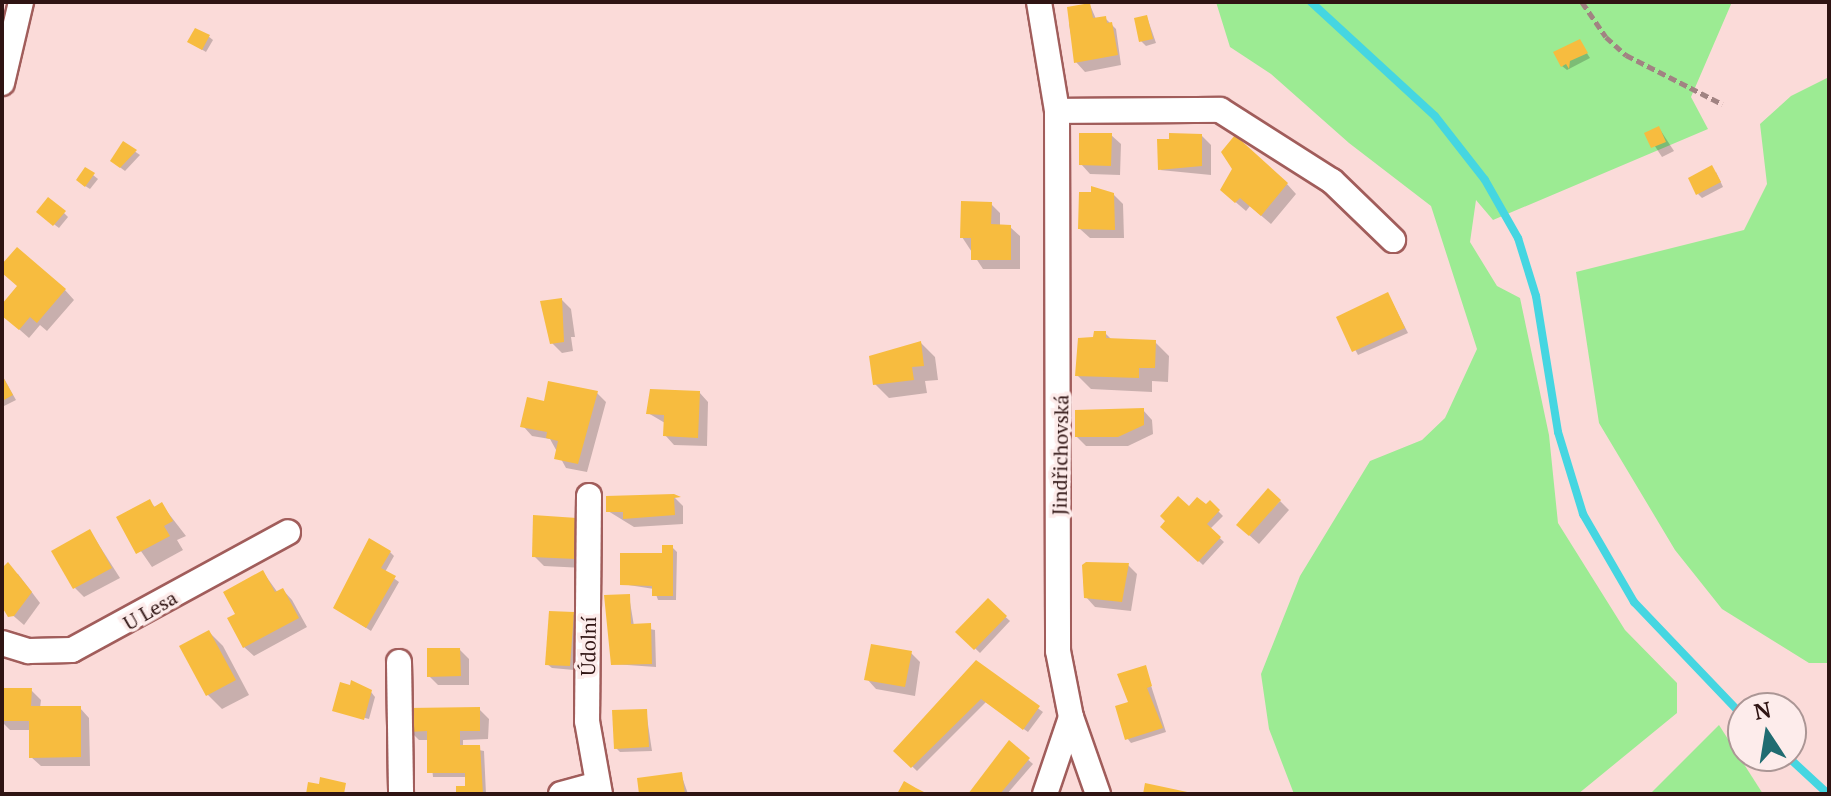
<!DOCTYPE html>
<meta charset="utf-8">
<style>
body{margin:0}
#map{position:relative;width:1831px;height:796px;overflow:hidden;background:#fbdbd9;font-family:"PT Serif",serif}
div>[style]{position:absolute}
.green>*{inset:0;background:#9ceb93}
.shadow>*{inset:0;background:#0003}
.stream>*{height:8px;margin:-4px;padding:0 4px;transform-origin:4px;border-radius:4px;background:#45d6e1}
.building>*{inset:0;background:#f7bc3f}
.path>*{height:5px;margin-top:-2.5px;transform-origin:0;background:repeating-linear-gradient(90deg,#a18382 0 8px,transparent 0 12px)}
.roads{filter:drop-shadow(2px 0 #a15d5b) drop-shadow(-2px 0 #a15d5b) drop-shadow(0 2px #a15d5b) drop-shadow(0 -2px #a15d5b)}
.street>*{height:24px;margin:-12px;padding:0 12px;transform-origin:12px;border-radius:12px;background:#fff}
span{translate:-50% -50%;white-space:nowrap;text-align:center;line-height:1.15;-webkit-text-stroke:7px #fdeceb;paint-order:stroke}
.street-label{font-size:20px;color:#2f1413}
.frame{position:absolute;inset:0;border:4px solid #2f1413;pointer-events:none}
.north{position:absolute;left:1727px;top:692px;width:80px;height:80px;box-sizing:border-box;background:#fdeceb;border:2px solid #ab9695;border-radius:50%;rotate:348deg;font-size:22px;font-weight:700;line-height:32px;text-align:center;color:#2f1413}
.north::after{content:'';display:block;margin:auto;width:28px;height:36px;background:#206c71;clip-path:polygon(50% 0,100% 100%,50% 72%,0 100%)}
</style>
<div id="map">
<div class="green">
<div style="clip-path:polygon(1216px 2px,1732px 2px,1691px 97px,1708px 129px,1493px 220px,1476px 200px,1470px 242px,1497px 286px,1520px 298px,1549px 435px,1558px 523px,1625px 630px,1677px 683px,1677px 713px,1578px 794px,1294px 794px,1269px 729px,1261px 674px,1300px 576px,1370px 461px,1422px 440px,1445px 418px,1477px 349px,1431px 206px,1349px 143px,1271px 74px,1230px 47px)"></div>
<div style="clip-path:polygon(1829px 77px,1829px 663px,1809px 663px,1722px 609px,1675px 550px,1599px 423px,1576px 272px,1744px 230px,1767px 184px,1760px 124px,1791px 96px)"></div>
<div style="clip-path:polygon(1719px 725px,1763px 794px,1650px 794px)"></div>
</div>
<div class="shadow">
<div style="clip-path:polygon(1090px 5px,1096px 19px,1105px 18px,1116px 29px,1121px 65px,1085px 72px,1076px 62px,1069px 24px)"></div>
<div style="clip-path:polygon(1147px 17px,1156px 43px,1146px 46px,1141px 41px)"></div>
<div style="clip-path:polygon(208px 36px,213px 40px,206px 52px,194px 45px)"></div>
<div style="clip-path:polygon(1579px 41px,1590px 58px,1567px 70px,1562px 66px)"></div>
<div style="clip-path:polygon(1659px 128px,1674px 151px,1662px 157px,1647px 134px)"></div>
<div style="clip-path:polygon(1111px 135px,1121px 144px,1120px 175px,1090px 174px,1081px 164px)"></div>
<div style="clip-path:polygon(1202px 136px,1211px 145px,1211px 175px,1160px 170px)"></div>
<div style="clip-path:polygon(124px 144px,140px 155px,125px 171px,117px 165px)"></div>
<div style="clip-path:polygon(1716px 172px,1723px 187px,1702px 198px,1698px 194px)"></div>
<div style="clip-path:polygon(93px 175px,98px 179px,90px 189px,82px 184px)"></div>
<div style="clip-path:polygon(1287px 184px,1296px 194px,1271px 224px,1250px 206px,1246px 211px,1232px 199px)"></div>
<div style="clip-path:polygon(1093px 194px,1113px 194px,1123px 204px,1124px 238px,1090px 238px,1080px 229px)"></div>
<div style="clip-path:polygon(991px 204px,1000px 213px,1000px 226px,1010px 227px,1020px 236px,1020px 269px,983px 269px,962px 237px)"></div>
<div style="clip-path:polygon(64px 213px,68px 217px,59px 228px,43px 216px)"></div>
<div style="clip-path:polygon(2px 267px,65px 290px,74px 300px,47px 331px,40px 325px,29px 338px,2px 314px,20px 287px)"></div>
<div style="clip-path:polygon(1388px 294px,1408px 333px,1358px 355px,1338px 317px)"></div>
<div style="clip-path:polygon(562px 300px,571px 309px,575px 337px,571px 337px,573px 351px,562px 353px,552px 343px)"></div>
<div style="clip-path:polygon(1105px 333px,1113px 341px,1155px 342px,1169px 356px,1168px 382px,1152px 381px,1152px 392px,1091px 389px,1077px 375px,1095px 339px)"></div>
<div style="clip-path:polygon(921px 343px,935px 357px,938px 380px,925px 381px,927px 393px,889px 398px,875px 384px)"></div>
<div style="clip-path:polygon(2px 375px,16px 400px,2px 407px)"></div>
<div style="clip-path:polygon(699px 392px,708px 402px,707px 446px,674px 445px,665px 435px,665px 423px,648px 413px)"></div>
<div style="clip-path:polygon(597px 393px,606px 402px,587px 472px,566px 468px,550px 439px,532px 436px,523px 426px,545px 403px)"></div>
<div style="clip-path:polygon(1143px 410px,1152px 420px,1153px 434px,1128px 446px,1086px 446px,1077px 437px)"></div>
<div style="clip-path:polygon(673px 496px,683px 506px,683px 524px,634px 527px,608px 511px)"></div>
<div style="clip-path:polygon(149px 501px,156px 508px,162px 505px,186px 536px,177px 540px,183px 550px,152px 567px,118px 518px)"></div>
<div style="clip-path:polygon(1280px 501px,1289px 510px,1259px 544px,1248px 534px)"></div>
<div style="clip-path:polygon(1210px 503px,1223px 516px,1210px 529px,1224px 542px,1203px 565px,1163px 527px,1189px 509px)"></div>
<div style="clip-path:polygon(576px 520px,584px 568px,544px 566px,534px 556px)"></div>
<div style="clip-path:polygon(90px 531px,120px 578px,84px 597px,75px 588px)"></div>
<div style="clip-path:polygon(672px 547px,677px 552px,676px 600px,658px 600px,654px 589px,622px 584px)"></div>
<div style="clip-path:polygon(390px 552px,394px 556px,385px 572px,399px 582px,371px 631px,336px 608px)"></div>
<div style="clip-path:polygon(1128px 565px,1137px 574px,1131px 611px,1095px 607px,1086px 597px)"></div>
<div style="clip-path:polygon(2px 571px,18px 574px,40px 603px,24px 625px,2px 606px)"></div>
<div style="clip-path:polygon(263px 572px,278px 593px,283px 590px,292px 600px,307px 627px,254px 656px,244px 647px,238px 615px)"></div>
<div style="clip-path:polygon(629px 596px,634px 626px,655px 630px,656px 667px,613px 664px)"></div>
<div style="clip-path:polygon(988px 601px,1010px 621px,980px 653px,958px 632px)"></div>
<div style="clip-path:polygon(573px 614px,577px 619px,574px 670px,552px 668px,547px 664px)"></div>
<div style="clip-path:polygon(209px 632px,223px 646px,249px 695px,222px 709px,208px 695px)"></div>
<div style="clip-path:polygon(460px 650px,469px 659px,469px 685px,438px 685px,429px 676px)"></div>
<div style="clip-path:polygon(911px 653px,920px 662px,915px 696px,876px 689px,867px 679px)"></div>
<div style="clip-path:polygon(976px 663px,1043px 712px,1028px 732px,986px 702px,917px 771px,896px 751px)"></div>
<div style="clip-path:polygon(1145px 667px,1166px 732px,1131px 743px,1127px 738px,1131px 703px)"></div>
<div style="clip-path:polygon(2px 690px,31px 690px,41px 700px,40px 708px,80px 708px,89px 718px,90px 766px,41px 766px,31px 757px,31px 730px,10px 730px,2px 722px)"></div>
<div style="clip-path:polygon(371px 692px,375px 697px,369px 719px,334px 710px)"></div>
<div style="clip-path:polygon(479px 709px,489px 719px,488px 739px,463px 740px,463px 747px,484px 751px,486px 794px,458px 794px,467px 788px,467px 777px,433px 777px,429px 740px,419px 740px,410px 731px)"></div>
<div style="clip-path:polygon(646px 711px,652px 751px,620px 752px,616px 748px)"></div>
<div style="clip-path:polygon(1009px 743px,1033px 764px,1007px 794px,971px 794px)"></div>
<div style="clip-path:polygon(681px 774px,688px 794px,640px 794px)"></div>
</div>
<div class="stream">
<div style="left:1311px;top:2px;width:168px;rotate:42.6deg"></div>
<div style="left:1435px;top:116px;width:81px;rotate:52deg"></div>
<div style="left:1485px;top:180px;width:67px;rotate:60.4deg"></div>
<div style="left:1518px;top:238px;width:61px;rotate:72.8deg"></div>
<div style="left:1536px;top:296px;width:138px;rotate:80.8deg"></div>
<div style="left:1558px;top:432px;width:86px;rotate:73deg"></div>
<div style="left:1583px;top:514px;width:102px;rotate:59.9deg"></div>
<div style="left:1634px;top:602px;width:158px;rotate:46.3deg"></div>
<div style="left:1787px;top:756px;width:56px;rotate:42.8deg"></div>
</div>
<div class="building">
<div style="clip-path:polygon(1090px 3px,1093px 18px,1106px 16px,1107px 23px,1112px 22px,1118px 55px,1074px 63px,1067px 7px)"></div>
<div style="clip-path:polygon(1147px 15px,1153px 39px,1139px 42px,1134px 18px)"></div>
<div style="clip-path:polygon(195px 28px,210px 35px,202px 50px,187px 42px)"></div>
<div style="clip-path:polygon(1580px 39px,1588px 53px,1570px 61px,1569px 69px,1566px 64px,1561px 67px,1553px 52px)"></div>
<div style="clip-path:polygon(1659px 126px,1666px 142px,1651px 148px,1644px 133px)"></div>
<div style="clip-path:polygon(1079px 133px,1112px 133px,1111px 166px,1079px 165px)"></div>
<div style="clip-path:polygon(1169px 133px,1202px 134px,1202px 166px,1158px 170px,1157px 139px,1169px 139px)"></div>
<div style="clip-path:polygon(1235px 135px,1288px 183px,1261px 216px,1240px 198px,1235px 203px,1220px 190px,1232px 169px,1221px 152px)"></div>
<div style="clip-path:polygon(123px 141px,137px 150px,120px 168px,110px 161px)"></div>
<div style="clip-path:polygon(1712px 165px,1721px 182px,1696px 195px,1688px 178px)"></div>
<div style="clip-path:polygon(85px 167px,95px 173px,85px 187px,76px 180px)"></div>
<div style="clip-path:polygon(1091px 186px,1114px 193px,1115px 230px,1078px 229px,1079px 192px,1091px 192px)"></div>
<div style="clip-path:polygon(48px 197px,66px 211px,53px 226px,36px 212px)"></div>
<div style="clip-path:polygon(961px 201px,992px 202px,991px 224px,1011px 225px,1011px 260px,971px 260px,971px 238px,960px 238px)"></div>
<div style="clip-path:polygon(17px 247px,66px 289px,37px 323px,30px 317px,19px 330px,2px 316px,2px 304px,17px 286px,2px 273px,2px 264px)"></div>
<div style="clip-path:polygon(1388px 292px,1405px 328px,1352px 352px,1336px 317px)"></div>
<div style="clip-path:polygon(562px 298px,564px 342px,550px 344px,540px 301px)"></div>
<div style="clip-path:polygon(1094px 331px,1106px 331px,1106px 338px,1156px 340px,1155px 368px,1139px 368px,1139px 378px,1075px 376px,1078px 338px,1093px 337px)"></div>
<div style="clip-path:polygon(921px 341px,924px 366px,912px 367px,914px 380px,873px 385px,869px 356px)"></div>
<div style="clip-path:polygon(2px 375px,13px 395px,2px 401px)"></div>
<div style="clip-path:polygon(548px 381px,598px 391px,578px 464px,554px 459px,558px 441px,546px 438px,547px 432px,520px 427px,527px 397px,544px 401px)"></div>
<div style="clip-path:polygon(650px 389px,700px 391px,698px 438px,663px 436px,664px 415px,646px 414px)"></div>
<div style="clip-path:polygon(1144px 408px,1144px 425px,1118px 437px,1075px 437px,1075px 410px)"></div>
<div style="clip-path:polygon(1268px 488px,1281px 500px,1249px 536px,1236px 525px)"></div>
<div style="clip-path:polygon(674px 494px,681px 497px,674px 498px,675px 515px,623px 519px,623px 512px,606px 512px,606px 496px)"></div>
<div style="clip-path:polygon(1178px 496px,1189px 506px,1197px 497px,1206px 504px,1210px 500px,1220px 510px,1207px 524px,1221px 537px,1198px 562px,1160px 527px,1165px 521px,1160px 516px)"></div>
<div style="clip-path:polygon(150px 499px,154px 507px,162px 502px,173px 521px,164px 526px,170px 536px,136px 554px,116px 517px)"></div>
<div style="clip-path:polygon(533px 515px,577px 518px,576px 559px,532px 557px)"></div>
<div style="clip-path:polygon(90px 529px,112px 568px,73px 589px,51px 551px)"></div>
<div style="clip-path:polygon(369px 538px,391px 551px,381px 568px,396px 576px,366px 628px,333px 608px)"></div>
<div style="clip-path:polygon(662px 545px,673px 545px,673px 596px,652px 596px,652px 586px,620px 585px,620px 553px,662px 553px)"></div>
<div style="clip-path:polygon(8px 562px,32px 592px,14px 616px,8px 617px,2px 607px,2px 568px)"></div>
<div style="clip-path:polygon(1086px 562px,1129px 563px,1122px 602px,1084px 598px,1082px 565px)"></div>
<div style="clip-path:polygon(263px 570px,275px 592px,283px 588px,299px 618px,243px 648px,227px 618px,235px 614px,223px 592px)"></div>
<div style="clip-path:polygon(630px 594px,631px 624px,651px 623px,652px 664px,611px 665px,604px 595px)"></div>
<div style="clip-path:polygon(988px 598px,1007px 616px,974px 650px,955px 632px)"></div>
<div style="clip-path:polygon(549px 611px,574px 612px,570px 666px,545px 665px)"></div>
<div style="clip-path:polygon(209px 630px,236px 680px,206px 696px,179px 646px)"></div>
<div style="clip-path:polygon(871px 644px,912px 651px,905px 687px,864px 680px)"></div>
<div style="clip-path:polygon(427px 648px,460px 648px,461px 676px,427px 677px)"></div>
<div style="clip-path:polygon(976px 660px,1040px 706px,1023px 730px,981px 699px,911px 768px,893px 751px)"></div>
<div style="clip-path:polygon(1146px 665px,1152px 686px,1147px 688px,1163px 728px,1125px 740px,1115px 706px,1128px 702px,1117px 674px)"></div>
<div style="clip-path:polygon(351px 680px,372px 690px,364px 720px,332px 711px,340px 682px,350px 685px)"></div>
<div style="clip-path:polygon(2px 688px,32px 688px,31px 706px,81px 706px,81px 757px,29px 758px,29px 721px,2px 721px)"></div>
<div style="clip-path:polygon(480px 707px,480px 731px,460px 731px,460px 745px,480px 745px,483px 794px,456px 794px,456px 786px,465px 786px,465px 773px,427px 773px,427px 731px,408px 732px,408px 708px)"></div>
<div style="clip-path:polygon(647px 709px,649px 747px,614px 749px,612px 710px)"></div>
<div style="clip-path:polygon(1009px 740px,1030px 758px,1000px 794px,968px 794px)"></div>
<div style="clip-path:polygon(682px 772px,685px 794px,639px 794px,637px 778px)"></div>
<div style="clip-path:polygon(320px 777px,346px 783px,344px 794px,306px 794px,308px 782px,319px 784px)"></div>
<div style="clip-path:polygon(904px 781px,916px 788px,928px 794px,897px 794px)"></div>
<div style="clip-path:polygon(1145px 783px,1192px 793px,1192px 794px,1143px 794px)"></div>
</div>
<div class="path">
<div style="left:1582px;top:2px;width:42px;rotate:55.6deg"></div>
<div style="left:1606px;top:37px;width:27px;rotate:42deg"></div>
<div style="left:1626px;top:55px;width:108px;rotate:27deg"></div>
</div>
<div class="roads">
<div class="street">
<div style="left:1039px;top:2px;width:110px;rotate:80.6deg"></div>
<div style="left:1057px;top:111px;width:540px;rotate:89.89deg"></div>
<div style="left:1058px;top:651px;width:67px;rotate:78.9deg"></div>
<div style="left:1071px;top:717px;width:82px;rotate:70.7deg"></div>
<div style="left:2px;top:83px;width:83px;rotate:-76.8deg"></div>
<div style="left:1057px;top:111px;width:163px;rotate:-0.4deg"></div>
<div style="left:1220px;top:110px;width:133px;rotate:32.4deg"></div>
<div style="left:1332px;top:181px;width:85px;rotate:44deg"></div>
<div style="left:589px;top:496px;width:225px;rotate:90.5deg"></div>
<div style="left:587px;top:721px;width:74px;rotate:79.9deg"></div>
<div style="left:2px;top:643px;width:28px;rotate:17deg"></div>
<div style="left:29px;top:651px;width:43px;rotate:-1.3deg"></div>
<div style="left:72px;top:650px;width:246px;rotate:-28.6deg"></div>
<div style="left:399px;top:662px;width:132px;rotate:89.1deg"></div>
<div style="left:561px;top:794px;width:38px;rotate:-15deg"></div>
<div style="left:1045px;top:794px;width:81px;rotate:-71.3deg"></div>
</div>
</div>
<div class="street-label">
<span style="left:1060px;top:455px;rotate:-89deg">Jindřichovská</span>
<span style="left:150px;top:610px;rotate:-30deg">U Lesa</span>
<span style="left:588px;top:646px;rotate:-89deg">Údolní</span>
</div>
<div class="frame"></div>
<div class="north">N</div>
</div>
